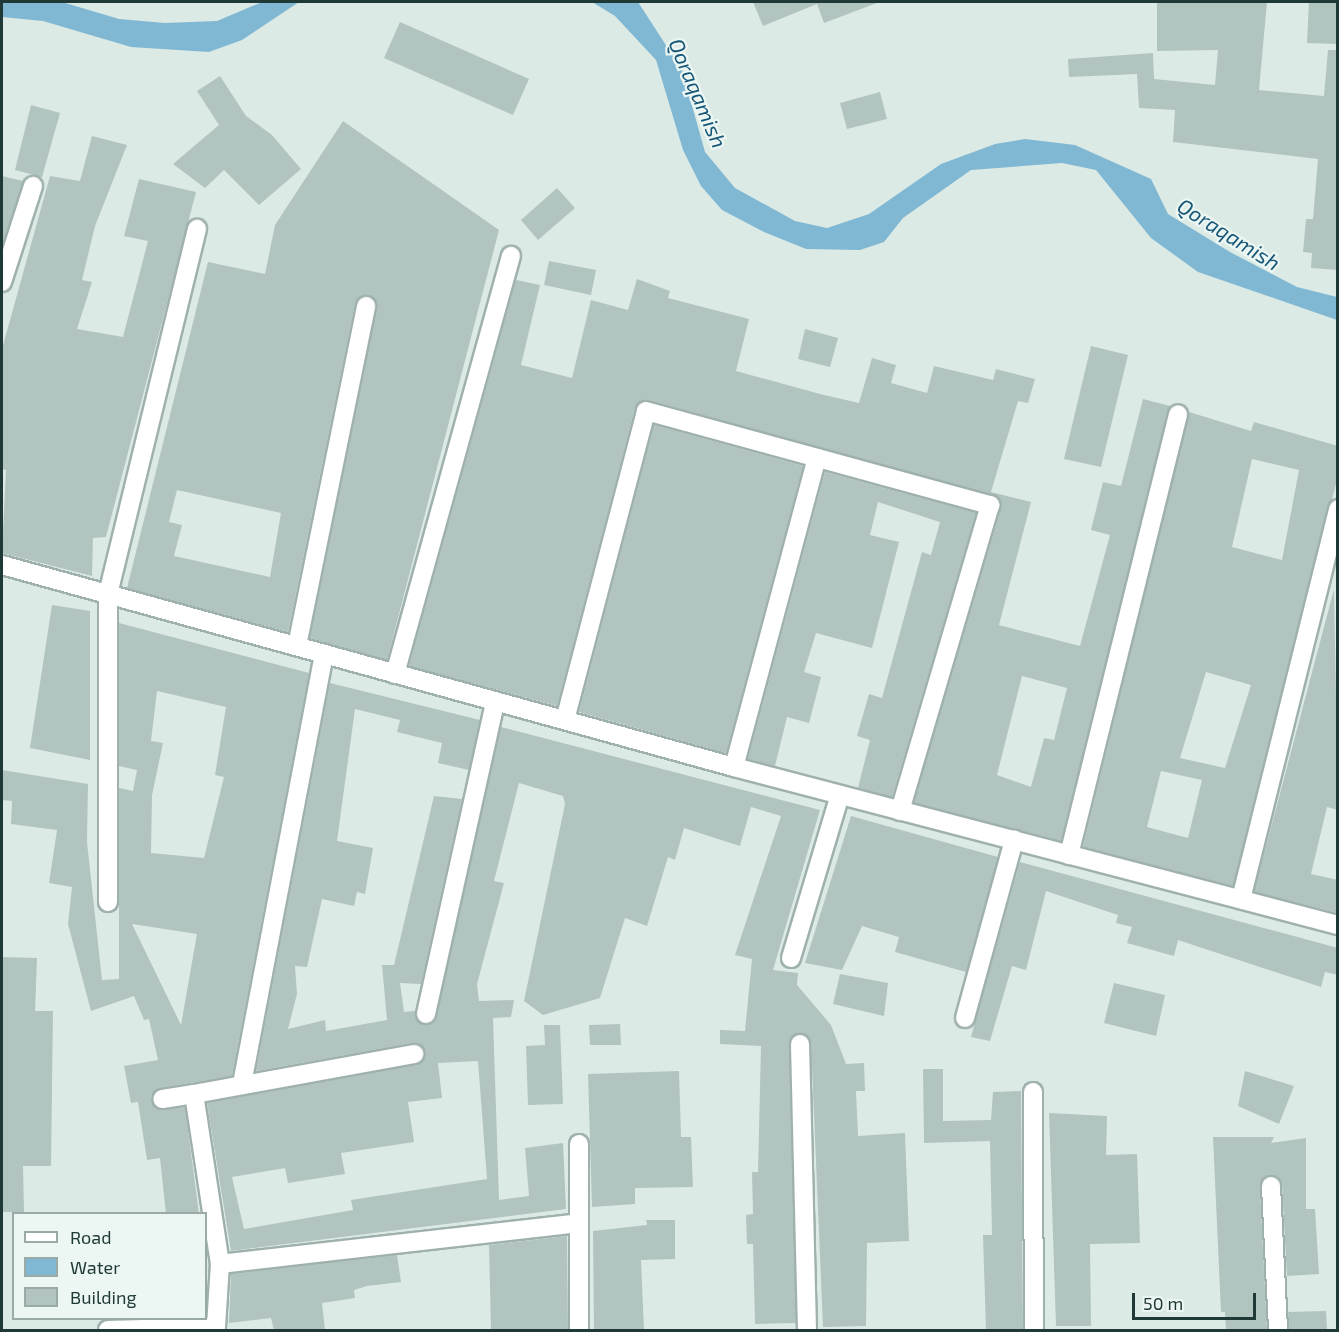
<!DOCTYPE html>
<style>
body{margin:0}
#map{position:relative;width:1339px;height:1332px;overflow:hidden;background:#dceae6;font-family:"Exo 2",sans-serif}
div>[style]{position:absolute}
.water>*{inset:0;background:#80b8d3}
.building>*{inset:0;background:#b2c4bf}
.roads{filter:drop-shadow(2px 0 #9fb1ae) drop-shadow(-2px 0 #9fb1ae) drop-shadow(0 2px #9fb1ae) drop-shadow(0 -2px #9fb1ae)}
.minor>*{height:18px;margin:-9px;padding:0 9px;transform-origin:9px;border-radius:9px;background:#fff}
span{translate:-50% -50%;white-space:nowrap;text-align:center;line-height:1.15;-webkit-text-stroke:4.5px #ecf6f3;paint-order:stroke}
.water-label{font-size:21px;color:#165677;font-style:italic}
.frame{position:absolute;inset:0;border:3px solid #1e3936;pointer-events:none}
.legend{position:absolute;left:12px;top:1212px;width:195px;height:108px;box-sizing:border-box;background:#ecf6f3;border:2px solid #9aaaa7;margin:0;padding:8px 10px;list-style:none;font-size:18px;color:#1e3936}
.legend li{display:flex;align-items:center;gap:12px;height:30px}
.legend b{width:30px;border:2px solid #9aaaa7}
.scale{position:absolute;left:1132px;top:1293px;width:124px;height:27px;box-sizing:border-box;border:3px solid #1e3936;border-top:0;padding-left:8px;font-size:18px;line-height:21px;white-space:nowrap;color:#1e3936;-webkit-text-stroke:4px #ecf6f3;paint-order:stroke}
</style>
<div id="map">
<div class="water">
<div style="clip-path:polygon(2px 2px,62px 2px,119px 19px,165px 23px,217px 21px,262px 2px,299px 2px,242px 40px,209px 52px,131px 47px,43px 21px,2px 17px)"></div>
<div style="clip-path:polygon(592px 2px,638px 2px,682px 70px,705px 152px,735px 188px,795px 221px,827px 228px,869px 214px,941px 164px,995px 144px,1025px 139px,1075px 145px,1151px 179px,1168px 214px,1230px 252px,1297px 287px,1337px 297px,1337px 320px,1198px 272px,1151px 238px,1096px 170px,1062px 163px,971px 170px,903px 218px,884px 242px,860px 250px,806px 249px,764px 232px,722px 210px,701px 186px,683px 150px,656px 60px,615px 16px)"></div>
</div>
<div class="building">
<div style="clip-path:polygon(753px 2px,876px 2px,877px 3px,824px 23px,817px 4px,763px 26px)"></div>
<div style="clip-path:polygon(1157px 2px,1267px 2px,1259px 90px,1324px 96px,1328px 50px,1338px 50px,1338px 270px,1311px 268px,1312px 253px,1303px 252px,1306px 219px,1313px 219px,1318px 159px,1173px 142px,1175px 110px,1139px 108px,1137px 74px,1069px 77px,1068px 59px,1153px 53px,1154px 79px,1215px 85px,1218px 50px,1157px 51px)"></div>
<div style="clip-path:polygon(1309px 2px,1338px 2px,1338px 44px,1307px 43px)"></div>
<div style="clip-path:polygon(400px 22px,529px 79px,513px 115px,384px 58px)"></div>
<div style="clip-path:polygon(220px 76px,246px 116px,272px 135px,301px 169px,259px 205px,224px 170px,205px 188px,173px 164px,219px 125px,197px 91px)"></div>
<div style="clip-path:polygon(880px 92px,887px 119px,847px 129px,840px 103px)"></div>
<div style="clip-path:polygon(31px 105px,60px 113px,42px 177px,15px 170px)"></div>
<div style="clip-path:polygon(evenodd,343px 121px,499px 230px,387px 660px,310px 638px,377px 308px,369px 295px,355px 304px,288px 632px,127px 588px,208px 262px,265px 274px,275px 225px,343px 121px,177px 490px,281px 513px,270px 577px,174px 556px,182px 525px,169px 522px,177px 490px)"></div>
<div style="clip-path:polygon(92px 136px,127px 145px,95px 226px,82px 280px,92px 282px,77px 329px,123px 337px,148px 241px,124px 236px,139px 179px,196px 192px,106px 537px,93px 538px,92px 576px,2px 553px,6px 470px,2px 469px,2px 349px,50px 176px,80px 181px)"></div>
<div style="clip-path:polygon(2px 176px,23px 181px,3px 242px,2px 242px)"></div>
<div style="clip-path:polygon(557px 188px,575px 208px,538px 240px,521px 220px)"></div>
<div style="clip-path:polygon(549px 261px,596px 270px,591px 295px,544px 285px)"></div>
<div style="clip-path:polygon(evenodd,637px 279px,670px 291px,668px 298px,749px 319px,736px 371px,820px 394px,859px 403px,872px 358px,896px 365px,891px 383px,927px 393px,934px 366px,993px 380px,996px 369px,1035px 379px,1028px 403px,1018px 401px,991px 492px,1031px 502px,999px 625px,1080px 646px,1110px 535px,1091px 530px,1103px 482px,1121px 486px,1143px 399px,1170px 406px,1061px 841px,914px 803px,1001px 508px,998px 498px,649px 400px,635px 408px,557px 706px,409px 666px,516px 280px,540px 285px,521px 365px,572px 378px,591px 300px,628px 310px,637px 279px,1022px 676px,1067px 688px,1054px 740px,1044px 738px,1031px 787px,997px 775px,1022px 676px)"></div>
<div style="clip-path:polygon(805px 329px,838px 338px,830px 367px,798px 359px)"></div>
<div style="clip-path:polygon(1091px 346px,1128px 355px,1101px 467px,1064px 459px)"></div>
<div style="clip-path:polygon(evenodd,1189px 412px,1251px 431px,1254px 422px,1338px 446px,1338px 476px,1233px 886px,1083px 847px,1189px 412px,1252px 459px,1299px 470px,1282px 560px,1232px 547px,1252px 459px,1189px 412px,1206px 672px,1251px 685px,1225px 768px,1180px 758px,1206px 672px,1189px 412px,1161px 771px,1202px 780px,1188px 838px,1147px 827px,1161px 771px)"></div>
<div style="clip-path:polygon(654px 425px,803px 466px,726px 753px,579px 712px)"></div>
<div style="clip-path:polygon(825px 472px,976px 513px,892px 797px,858px 788px,870px 740px,857px 736px,869px 694px,882px 698px,922px 552px,931px 555px,940px 522px,878px 502px,870px 535px,899px 542px,872px 648px,816px 633px,804px 672px,821px 677px,809px 723px,787px 717px,775px 766px,748px 759px)"></div>
<div style="clip-path:polygon(1334px 589px,1338px 810px,1327px 807px,1311px 874px,1338px 880px,1338px 913px,1254px 892px)"></div>
<div style="clip-path:polygon(52px 605px,90px 611px,90px 760px,30px 748px)"></div>
<div style="clip-path:polygon(evenodd,119px 623px,309px 673px,232px 1076px,160px 1088px,151px 1096px,159px 1110px,185px 1107px,199px 1214px,166px 1214px,160px 1158px,147px 1160px,138px 1102px,131px 1103px,124px 1066px,158px 1060px,149px 1019px,144px 1020px,134px 996px,91px 1011px,68px 924px,72px 887px,49px 883px,57px 830px,11px 824px,12px 801px,2px 800px,2px 770px,88px 784px,87px 842px,102px 980px,119px 979px,119px 788px,133px 791px,137px 770px,119px 766px,119px 623px,157px 691px,226px 707px,215px 775px,224px 777px,204px 858px,151px 853px,152px 795px,163px 743px,151px 741px,157px 691px,119px 623px,132px 924px,197px 934px,181px 1025px,132px 924px)"></div>
<div style="clip-path:polygon(evenodd,330px 683px,480px 720px,469px 770px,438px 763px,442px 743px,397px 732px,400px 720px,355px 709px,337px 841px,373px 848px,365px 894px,357px 892px,354px 906px,322px 899px,307px 967px,295px 966px,297px 994px,288px 1029px,325px 1020px,326px 1031px,387px 1020px,382px 965px,394px 965px,434px 796px,462px 799px,421px 984px,400px 983px,404px 1012px,415px 1011px,423px 1025px,435px 1021px,501px 727px,820px 810px,773px 970px,798px 973px,797px 985px,831px 1025px,846px 1064px,864px 1063px,865px 1091px,856px 1091px,858px 1136px,905px 1133px,909px 1241px,867px 1243px,866px 1326px,823px 1327px,811px 1044px,800px 1033px,789px 1044px,796px 1323px,755px 1324px,753px 1244px,747px 1244px,746px 1215px,753px 1214px,752px 1172px,758px 1172px,761px 1046px,720px 1044px,720px 1030px,745px 1031px,752px 959px,735px 955px,781px 816px,751px 807px,740px 846px,684px 828px,675px 860px,668px 857px,647px 926px,625px 918px,600px 998px,543px 1015px,524px 1001px,565px 804px,563px 796px,519px 783px,494px 881px,504px 883px,477px 984px,479px 1001px,514px 1000px,511px 1017px,493px 1018px,499px 1200px,529px 1196px,525px 1148px,563px 1143px,566px 1209px,231px 1251px,207px 1103px,416px 1065px,425px 1057px,422px 1046px,412px 1043px,256px 1071px,330px 683px,478px 1061px,487px 1179px,351px 1200px,353px 1210px,244px 1229px,232px 1177px,285px 1168px,288px 1183px,345px 1174px,341px 1153px,414px 1142px,408px 1102px,442px 1098px,438px 1063px,478px 1061px)"></div>
<div style="clip-path:polygon(851px 816px,998px 857px,966px 972px,895px 952px,899px 937px,862px 926px,842px 970px,805px 963px)"></div>
<div style="clip-path:polygon(1020px 862px,1338px 948px,1338px 975px,1325px 972px,1321px 987px,1178px 940px,1174px 956px,1127px 943px,1132px 927px,1116px 923px,1118px 915px,1046px 891px,1026px 970px,1012px 966px,990px 1041px,971px 1037px)"></div>
<div style="clip-path:polygon(2px 957px,37px 958px,35px 1011px,53px 1011px,51px 1166px,23px 1166px,24px 1212px,2px 1212px)"></div>
<div style="clip-path:polygon(840px 974px,888px 983px,884px 1016px,833px 1004px)"></div>
<div style="clip-path:polygon(1114px 983px,1165px 995px,1156px 1036px,1104px 1023px)"></div>
<div style="clip-path:polygon(620px 1024px,621px 1045px,590px 1045px,589px 1025px)"></div>
<div style="clip-path:polygon(544px 1025px,560px 1025px,563px 1104px,528px 1105px,526px 1046px,545px 1045px)"></div>
<div style="clip-path:polygon(923px 1069px,943px 1069px,943px 1121px,991px 1120px,993px 1092px,1021px 1091px,1023px 1330px,986px 1330px,983px 1235px,992px 1235px,990px 1141px,924px 1143px)"></div>
<div style="clip-path:polygon(679px 1071px,681px 1137px,691px 1137px,693px 1187px,635px 1188px,635px 1204px,592px 1207px,588px 1074px)"></div>
<div style="clip-path:polygon(1245px 1071px,1294px 1086px,1279px 1124px,1238px 1106px)"></div>
<div style="clip-path:polygon(1049px 1113px,1107px 1116px,1106px 1155px,1137px 1154px,1140px 1243px,1090px 1244px,1091px 1326px,1056px 1326px)"></div>
<div style="clip-path:polygon(1213px 1137px,1274px 1137px,1271px 1143px,1306px 1138px,1306px 1209px,1315px 1209px,1319px 1274px,1287px 1276px,1282px 1185px,1277px 1176px,1265px 1176px,1260px 1187px,1267px 1330px,1226px 1330px,1225px 1312px,1221px 1312px)"></div>
<div style="clip-path:polygon(646px 1220px,675px 1220px,675px 1259px,641px 1260px,644px 1330px,594px 1330px,593px 1231px,647px 1225px)"></div>
<div style="clip-path:polygon(567px 1236px,568px 1330px,491px 1330px,489px 1245px)"></div>
<div style="clip-path:polygon(397px 1255px,401px 1282px,367px 1286px,354px 1290px,355px 1298px,322px 1303px,325px 1330px,274px 1330px,271px 1318px,229px 1323px,231px 1274px)"></div>
<div style="clip-path:polygon(1326px 1311px,1327px 1330px,1289px 1330px,1288px 1312px)"></div>
</div>
<div class="roads">
<div class="minor">
<div style="left:2px;top:282px;width:101px;rotate:-72.1deg"></div>
<div style="left:2px;top:565px;width:759px;rotate:15.43deg"></div>
<div style="left:734px;top:767px;width:624px;rotate:14.66deg"></div>
<div style="left:297px;top:646px;width:347px;rotate:-78.5deg"></div>
<div style="left:395px;top:674px;width:434px;rotate:-74.5deg"></div>
<div style="left:565px;top:720px;width:319px;rotate:-75.3deg"></div>
<div style="left:646px;top:411px;width:357px;rotate:15.3deg"></div>
<div style="left:990px;top:505px;width:319px;rotate:106.4deg"></div>
<div style="left:734px;top:767px;width:320px;rotate:-75deg"></div>
<div style="left:1069px;top:855px;width:454px;rotate:-76.1deg"></div>
<div style="left:1241px;top:899px;width:402px;rotate:-76deg"></div>
<div style="left:108px;top:902px;width:308px;rotate:-90deg"></div>
<div style="left:108px;top:594px;width:376px;rotate:-76.3deg"></div>
<div style="left:791px;top:958px;width:170px;rotate:-73.3deg"></div>
<div style="left:426px;top:1014px;width:319px;rotate:-77.5deg"></div>
<div style="left:965px;top:1018px;width:185px;rotate:-74.6deg"></div>
<div style="left:800px;top:1044px;width:286px;rotate:88.6deg"></div>
<div style="left:242px;top:1084px;width:438px;rotate:-79.2deg"></div>
<div style="left:1033px;top:1092px;width:238px;rotate:89.8deg"></div>
<div style="left:194px;top:1094px;width:224px;rotate:-10.3deg"></div>
<div style="left:579px;top:1144px;width:186px;rotate:90deg"></div>
<div style="left:1271px;top:1186px;width:144px;rotate:87.2deg"></div>
<div style="left:220px;top:1264px;width:361px;rotate:-6.5deg"></div>
<div style="left:108px;top:1330px;width:108px;rotate:-1.6deg"></div>
<div style="left:216px;top:1327px;width:63px;rotate:-86.4deg"></div>
<div style="left:220px;top:1264px;width:172px;rotate:-98.7deg"></div>
<div style="left:194px;top:1094px;width:32px;rotate:171deg"></div>
</div>
</div>
<div class="water-label">
<span style="left:698px;top:93px;rotate:67deg">Qoraqamish</span>
<span style="left:1229px;top:234px;rotate:32deg">Qoraqamish</span>
</div>
<div class="frame"></div>
<ul class="legend">
<li><b style="height:8px;background:#fff"></b>Road</li>
<li><b style="height:16px;background:#80b8d3"></b>Water</li>
<li><b style="height:16px;background:#b2c4bf"></b>Building</li>
</ul>
<div class="scale">50 m</div>
</div>
